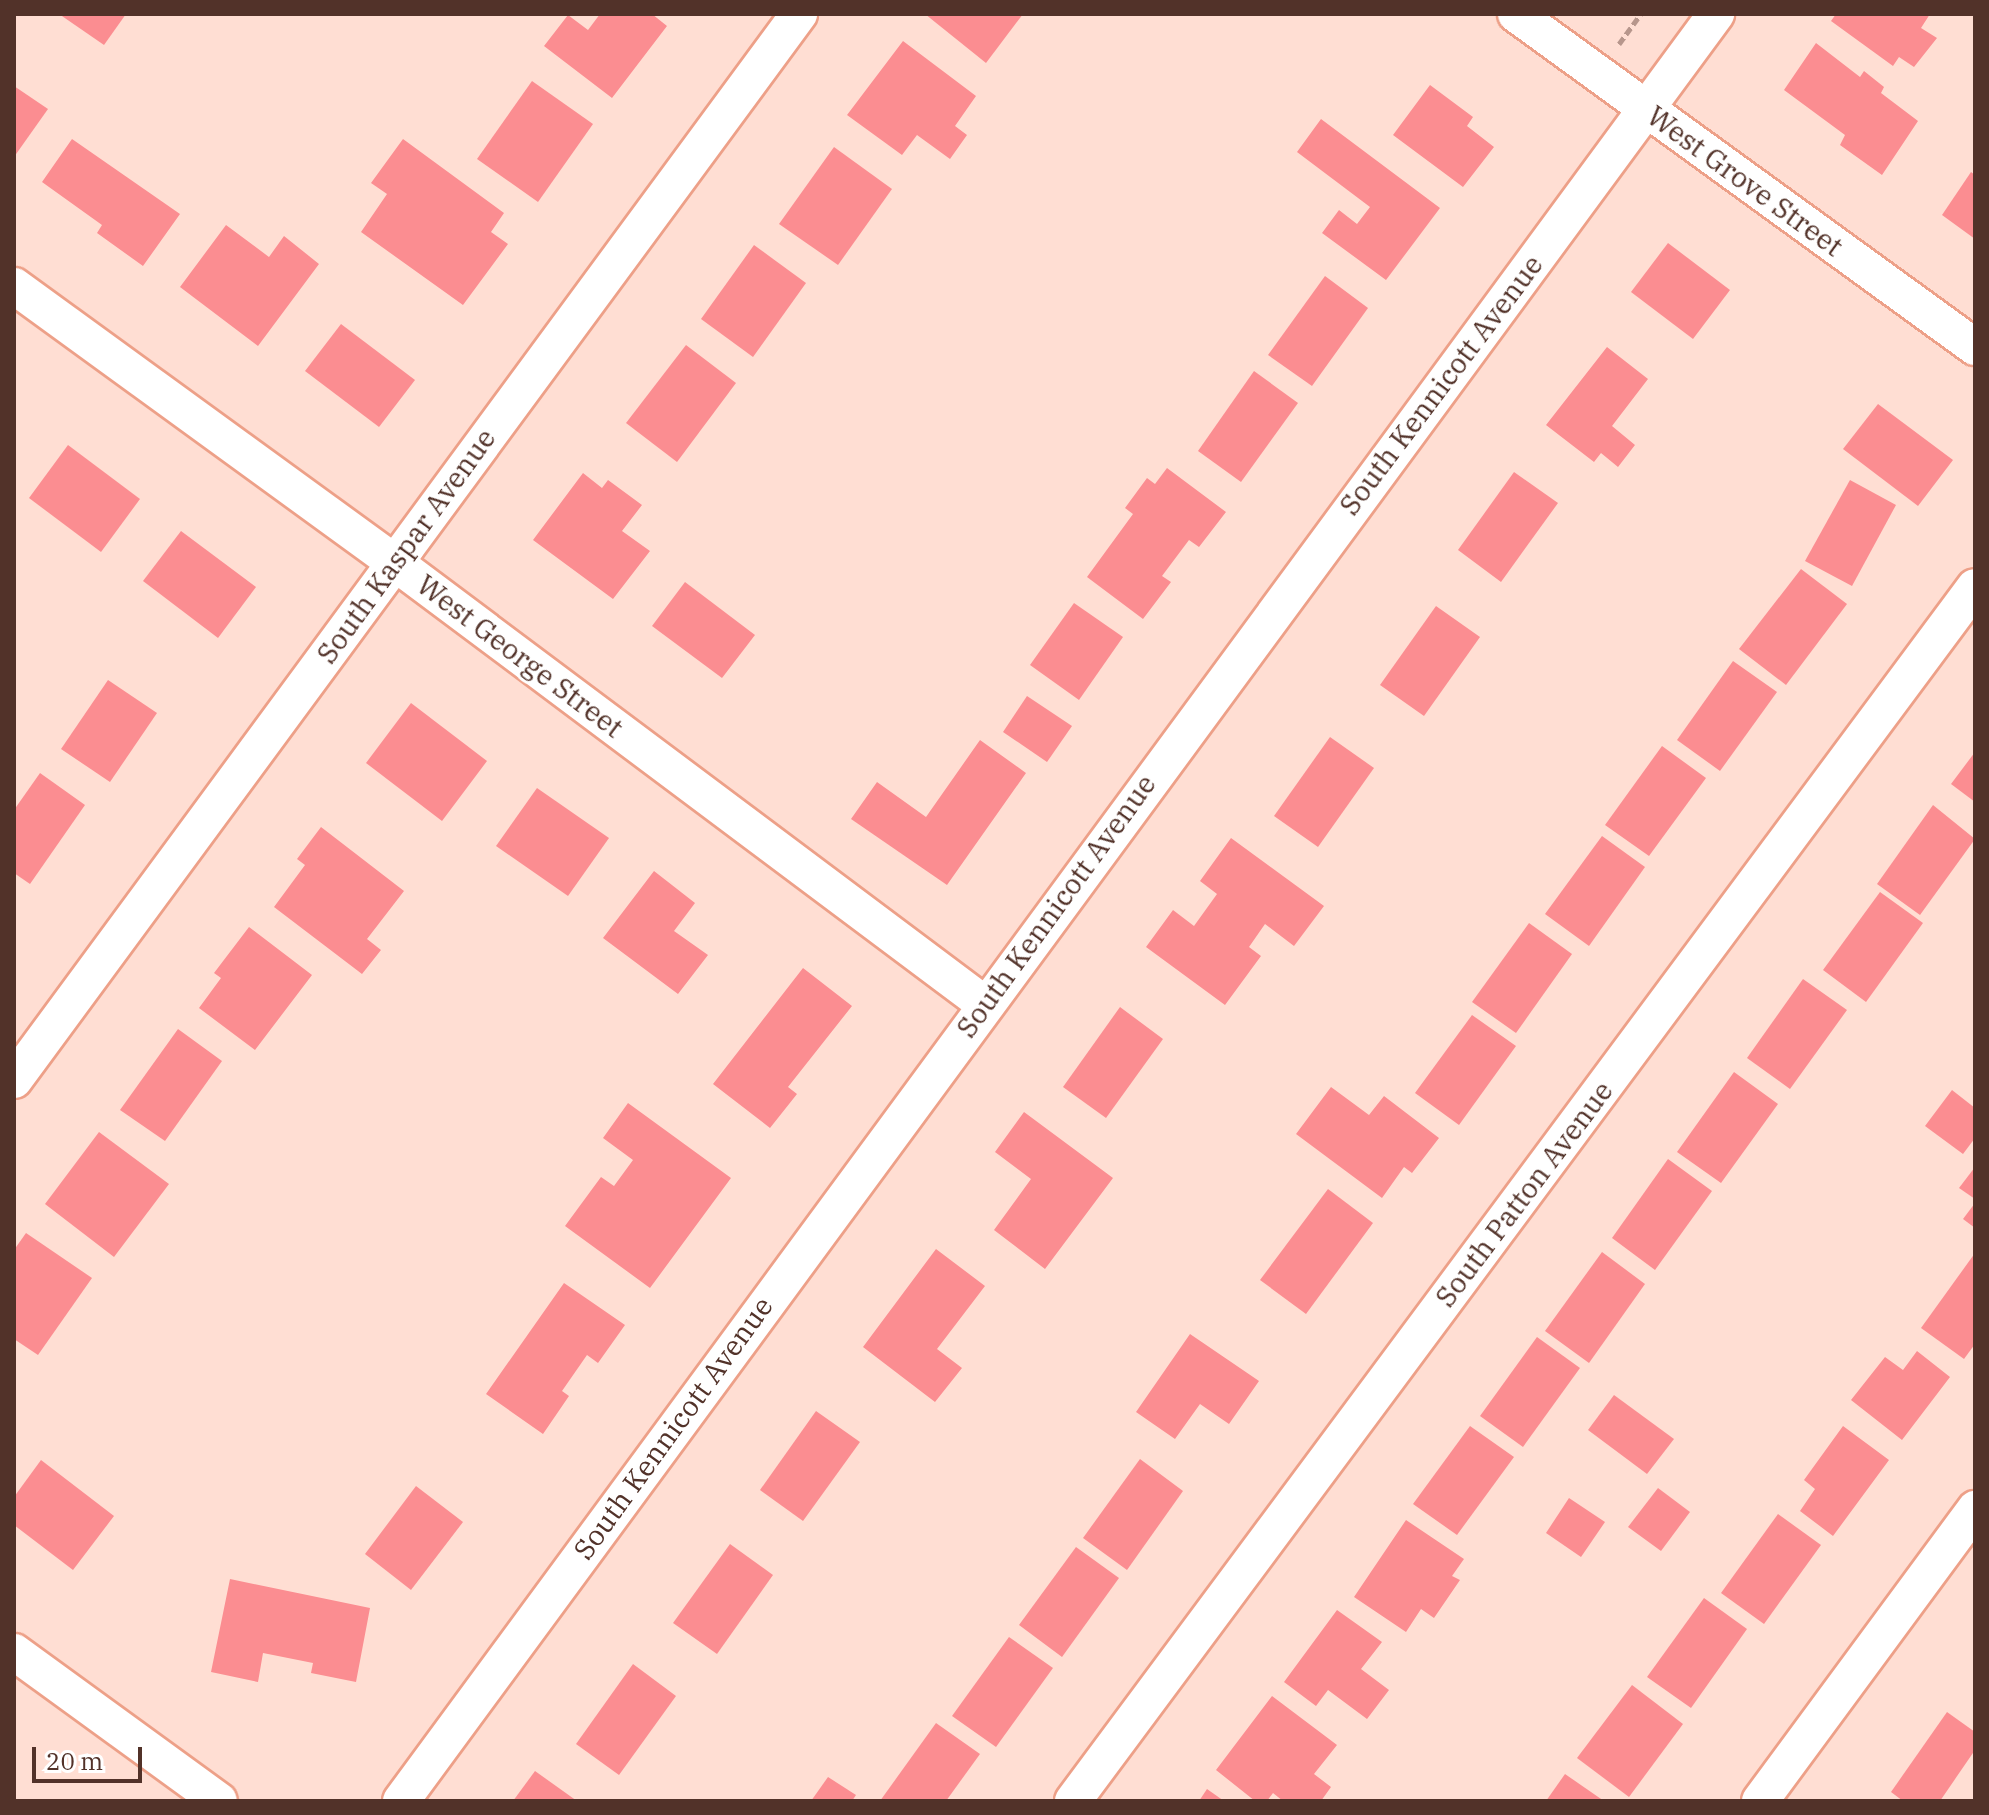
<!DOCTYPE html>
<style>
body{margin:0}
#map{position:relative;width:1989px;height:1815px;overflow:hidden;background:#ffded3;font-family:"IBM Plex Serif",serif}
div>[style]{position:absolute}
.building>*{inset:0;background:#fb8d91}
.path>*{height:5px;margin-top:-2.5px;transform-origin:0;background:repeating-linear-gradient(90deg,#b7968c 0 8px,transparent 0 12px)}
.roads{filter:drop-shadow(2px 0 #eda088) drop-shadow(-2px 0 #eda088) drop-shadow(0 2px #eda088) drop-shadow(0 -2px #eda088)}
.street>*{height:36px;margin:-18px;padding:0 18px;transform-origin:18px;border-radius:18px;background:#fff}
span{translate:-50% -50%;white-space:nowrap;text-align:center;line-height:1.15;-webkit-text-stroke:6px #fff;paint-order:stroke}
.street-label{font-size:28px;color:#523229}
.frame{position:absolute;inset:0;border:16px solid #523229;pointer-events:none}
.scale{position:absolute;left:32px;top:1747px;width:110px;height:36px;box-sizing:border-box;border:4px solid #523229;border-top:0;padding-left:10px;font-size:24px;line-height:28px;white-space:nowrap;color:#523229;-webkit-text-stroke:6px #fff;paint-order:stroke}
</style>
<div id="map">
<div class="building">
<div style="clip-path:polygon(59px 14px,126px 14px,104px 45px)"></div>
<div style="clip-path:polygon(600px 14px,652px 14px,667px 26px,612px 98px,544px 46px,568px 15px,588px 30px)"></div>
<div style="clip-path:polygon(925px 14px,1023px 14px,986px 63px)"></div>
<div style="clip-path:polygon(1836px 14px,1930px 14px,1921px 28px,1937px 38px,1914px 67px,1899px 57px,1893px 66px,1831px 21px)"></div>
<div style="clip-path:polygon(903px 41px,976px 96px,955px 126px,967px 135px,950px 159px,917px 135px,902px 155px,847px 115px)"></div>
<div style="clip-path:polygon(1816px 43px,1860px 77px,1864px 71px,1884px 87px,1881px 93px,1918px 121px,1882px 175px,1840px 145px,1845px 135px,1784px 90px)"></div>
<div style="clip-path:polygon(532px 81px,593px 124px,538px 202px,477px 159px)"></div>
<div style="clip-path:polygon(1430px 85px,1473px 117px,1467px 126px,1494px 147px,1463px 187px,1393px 135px)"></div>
<div style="clip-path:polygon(14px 86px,48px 109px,14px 157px)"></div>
<div style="clip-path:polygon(1321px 119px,1440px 208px,1386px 280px,1322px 233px,1339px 210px,1357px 224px,1370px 207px,1297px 152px)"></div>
<div style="clip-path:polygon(72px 139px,180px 214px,143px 266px,97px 233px,102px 225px,42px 182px)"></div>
<div style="clip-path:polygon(403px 139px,504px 213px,491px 232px,508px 244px,463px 305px,361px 232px,387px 194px,371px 183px)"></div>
<div style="clip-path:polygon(834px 147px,892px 189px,838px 265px,779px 224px)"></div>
<div style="clip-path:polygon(1971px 172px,1975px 175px,1975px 239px,1942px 215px)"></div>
<div style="clip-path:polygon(226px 225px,269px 257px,284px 236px,319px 264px,258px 346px,180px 287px)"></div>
<div style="clip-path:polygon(1668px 243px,1730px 290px,1693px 339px,1631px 292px)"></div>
<div style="clip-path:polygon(754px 245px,806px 283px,753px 357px,701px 319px)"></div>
<div style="clip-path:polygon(1325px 276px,1368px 308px,1312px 386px,1268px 355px)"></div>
<div style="clip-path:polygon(341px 324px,415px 380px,379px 427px,305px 371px)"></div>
<div style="clip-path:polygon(686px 345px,736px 383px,677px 462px,626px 423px)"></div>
<div style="clip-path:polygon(1607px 347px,1648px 379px,1612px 426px,1635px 445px,1618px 467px,1601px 453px,1594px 462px,1546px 425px)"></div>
<div style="clip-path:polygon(1254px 371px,1298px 403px,1241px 482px,1198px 451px)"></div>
<div style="clip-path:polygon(1878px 404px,1953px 460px,1918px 506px,1843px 449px)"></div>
<div style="clip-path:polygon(68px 445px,140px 499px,101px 552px,29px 498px)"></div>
<div style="clip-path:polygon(1167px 468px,1226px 512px,1199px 547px,1189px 540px,1162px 576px,1171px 582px,1143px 619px,1087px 577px,1133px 514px,1125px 508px,1147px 478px,1155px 484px)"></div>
<div style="clip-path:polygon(1514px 472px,1558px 503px,1501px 582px,1458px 550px)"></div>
<div style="clip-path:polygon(583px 473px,602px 488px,608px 480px,642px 505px,622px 531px,650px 551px,613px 599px,533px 540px)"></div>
<div style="clip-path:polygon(1850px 480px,1896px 505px,1852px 586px,1805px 561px)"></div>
<div style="clip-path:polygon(181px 531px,256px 587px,218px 638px,143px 581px)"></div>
<div style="clip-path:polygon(1801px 569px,1847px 604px,1786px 685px,1739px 649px)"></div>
<div style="clip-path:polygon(685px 582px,755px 635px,722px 678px,652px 626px)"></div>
<div style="clip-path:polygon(1074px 603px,1123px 637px,1079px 700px,1030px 665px)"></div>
<div style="clip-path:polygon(1436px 606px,1480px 637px,1424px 716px,1380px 685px)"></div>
<div style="clip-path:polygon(1733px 661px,1777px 692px,1720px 771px,1677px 740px)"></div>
<div style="clip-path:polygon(108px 680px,157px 713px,110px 782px,61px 749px)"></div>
<div style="clip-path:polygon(1027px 696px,1072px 726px,1047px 762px,1003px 732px)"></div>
<div style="clip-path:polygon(411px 703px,487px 761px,442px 821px,366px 763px)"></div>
<div style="clip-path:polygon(1330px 737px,1374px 768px,1318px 847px,1274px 816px)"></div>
<div style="clip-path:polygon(980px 740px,1026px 773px,947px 885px,851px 819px,877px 782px,926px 817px)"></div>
<div style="clip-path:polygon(1662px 746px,1706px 778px,1649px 856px,1605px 825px)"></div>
<div style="clip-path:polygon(1975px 752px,1975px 802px,1951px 784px)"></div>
<div style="clip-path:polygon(40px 773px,85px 805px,30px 884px,14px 873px,14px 810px)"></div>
<div style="clip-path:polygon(537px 788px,609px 838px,568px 896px,496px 846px)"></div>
<div style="clip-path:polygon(1933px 805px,1975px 839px,1920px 915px,1877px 884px)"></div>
<div style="clip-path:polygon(321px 827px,404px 891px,367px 939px,381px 950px,362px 974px,274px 907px,305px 865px,297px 859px)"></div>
<div style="clip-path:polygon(1602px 836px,1645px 867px,1589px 946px,1545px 914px)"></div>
<div style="clip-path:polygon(1231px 838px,1324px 906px,1294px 946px,1265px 924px,1249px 947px,1261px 956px,1225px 1005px,1146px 947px,1173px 910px,1194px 926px,1217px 894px,1200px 881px)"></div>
<div style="clip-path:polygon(654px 871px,695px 903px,674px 931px,708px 955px,678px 994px,603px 938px)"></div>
<div style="clip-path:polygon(1880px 892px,1923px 923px,1866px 1002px,1823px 970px)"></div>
<div style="clip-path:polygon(1529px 923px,1572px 954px,1516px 1033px,1472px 1002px)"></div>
<div style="clip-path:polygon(249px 927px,312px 975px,255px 1050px,199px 1008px,221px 978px,214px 973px)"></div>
<div style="clip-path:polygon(803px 968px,852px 1006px,788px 1087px,797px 1094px,770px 1128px,713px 1084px)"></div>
<div style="clip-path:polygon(1803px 979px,1847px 1010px,1790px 1089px,1747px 1058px)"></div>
<div style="clip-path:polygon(1120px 1007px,1163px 1039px,1106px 1118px,1063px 1087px)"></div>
<div style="clip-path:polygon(1472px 1015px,1516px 1046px,1459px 1125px,1415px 1093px)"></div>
<div style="clip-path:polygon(178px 1029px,222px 1061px,165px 1141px,120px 1110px)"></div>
<div style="clip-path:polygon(1734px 1072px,1778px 1104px,1721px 1183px,1677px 1152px)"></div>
<div style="clip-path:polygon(1331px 1087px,1369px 1115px,1384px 1096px,1439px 1138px,1412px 1173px,1404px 1167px,1382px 1198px,1296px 1134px)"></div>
<div style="clip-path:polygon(1952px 1090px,1975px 1108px,1975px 1138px,1963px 1154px,1925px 1126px)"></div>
<div style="clip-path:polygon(628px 1103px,731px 1178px,650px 1288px,565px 1226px,601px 1177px,614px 1186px,633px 1160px,603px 1138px)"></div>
<div style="clip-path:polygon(1024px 1112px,1113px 1178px,1045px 1269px,994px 1230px,1031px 1179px,995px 1152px)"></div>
<div style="clip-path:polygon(99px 1132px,169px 1184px,114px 1257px,45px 1204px)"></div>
<div style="clip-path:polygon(1668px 1159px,1712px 1191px,1655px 1270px,1612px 1238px)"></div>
<div style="clip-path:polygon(1975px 1167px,1975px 1199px,1959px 1188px)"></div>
<div style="clip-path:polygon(1328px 1189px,1373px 1223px,1306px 1314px,1260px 1280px)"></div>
<div style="clip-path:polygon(1975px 1203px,1975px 1228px,1963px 1219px)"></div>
<div style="clip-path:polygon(26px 1233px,92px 1278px,38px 1355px,14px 1339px,14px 1250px)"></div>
<div style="clip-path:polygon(936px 1249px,985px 1286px,937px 1349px,962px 1368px,935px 1402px,863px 1347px)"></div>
<div style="clip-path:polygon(1602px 1252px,1645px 1284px,1589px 1363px,1545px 1331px)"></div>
<div style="clip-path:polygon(1975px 1253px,1975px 1344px,1964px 1359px,1921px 1328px)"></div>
<div style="clip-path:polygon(564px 1283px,625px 1325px,598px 1363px,587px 1355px,562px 1391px,569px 1396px,543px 1434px,486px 1394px)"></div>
<div style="clip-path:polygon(1190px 1334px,1259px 1381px,1229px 1424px,1200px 1404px,1175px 1439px,1136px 1412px)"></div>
<div style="clip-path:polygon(1537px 1337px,1580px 1368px,1523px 1447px,1480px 1416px)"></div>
<div style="clip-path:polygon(1917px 1351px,1950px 1377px,1902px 1440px,1851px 1400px,1885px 1357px,1903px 1370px)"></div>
<div style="clip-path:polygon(1614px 1395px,1674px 1439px,1647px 1474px,1588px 1430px)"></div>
<div style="clip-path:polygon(816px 1411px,860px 1442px,803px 1521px,760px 1490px)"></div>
<div style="clip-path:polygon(1470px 1426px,1514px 1457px,1457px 1535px,1413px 1504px)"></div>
<div style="clip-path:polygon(1843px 1426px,1889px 1460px,1833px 1536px,1800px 1511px,1815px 1489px,1804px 1480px)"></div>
<div style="clip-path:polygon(1140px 1459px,1183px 1491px,1127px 1570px,1083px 1538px)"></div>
<div style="clip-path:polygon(41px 1460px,114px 1516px,73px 1570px,14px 1525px,14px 1497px)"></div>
<div style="clip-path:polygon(416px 1486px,463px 1522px,411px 1590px,365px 1554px)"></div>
<div style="clip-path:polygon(1658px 1488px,1690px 1512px,1661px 1551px,1628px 1527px)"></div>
<div style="clip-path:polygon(1569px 1498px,1605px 1522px,1581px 1557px,1546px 1533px)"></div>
<div style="clip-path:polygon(1778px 1514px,1821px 1545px,1764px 1624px,1721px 1593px)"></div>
<div style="clip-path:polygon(1406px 1520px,1464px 1559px,1452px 1576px,1460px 1580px,1434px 1618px,1421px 1609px,1406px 1632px,1354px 1597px)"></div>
<div style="clip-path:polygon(730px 1544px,773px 1575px,717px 1654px,673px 1623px)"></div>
<div style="clip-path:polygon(1076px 1547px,1119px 1578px,1062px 1657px,1019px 1625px)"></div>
<div style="clip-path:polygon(230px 1579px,370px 1608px,356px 1682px,311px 1673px,313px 1663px,263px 1653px,258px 1682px,211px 1672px)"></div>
<div style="clip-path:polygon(1704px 1598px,1747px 1629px,1691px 1708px,1647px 1677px)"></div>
<div style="clip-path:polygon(1337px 1610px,1382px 1642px,1361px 1669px,1389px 1690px,1367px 1719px,1328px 1690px,1316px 1706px,1284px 1682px)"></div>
<div style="clip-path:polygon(1009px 1637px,1053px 1668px,996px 1747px,952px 1716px)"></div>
<div style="clip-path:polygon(633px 1664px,676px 1696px,619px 1775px,576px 1744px)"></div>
<div style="clip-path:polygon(1632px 1685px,1683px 1724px,1629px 1797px,1577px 1758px)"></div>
<div style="clip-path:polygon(1272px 1696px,1337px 1745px,1314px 1774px,1331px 1787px,1321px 1801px,1283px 1801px,1273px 1793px,1267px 1801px,1255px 1801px,1216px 1770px)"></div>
<div style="clip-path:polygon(1947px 1712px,1975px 1732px,1975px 1750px,1940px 1801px,1903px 1801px,1891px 1792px)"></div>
<div style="clip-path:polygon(936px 1723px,980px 1754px,946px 1801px,880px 1801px)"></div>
<div style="clip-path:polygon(535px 1771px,577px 1801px,513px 1801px)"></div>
<div style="clip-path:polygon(1565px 1774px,1604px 1801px,1546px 1801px)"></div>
<div style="clip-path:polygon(828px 1777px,856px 1795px,852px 1801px,811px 1801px)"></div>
<div style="clip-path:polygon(1207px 1789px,1224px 1801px,1199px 1801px)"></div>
</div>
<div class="path">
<div style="left:1619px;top:44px;width:37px;rotate:-54deg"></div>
</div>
<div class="roads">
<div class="street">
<div style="left:1516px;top:14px;width:567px;rotate:35.96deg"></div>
<div style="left:14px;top:286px;width:470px;rotate:36deg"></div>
<div style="left:394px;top:562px;width:736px;rotate:36.82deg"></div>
<div style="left:14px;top:1080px;width:1324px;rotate:-53.63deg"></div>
<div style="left:14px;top:1652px;width:253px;rotate:36deg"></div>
<div style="left:401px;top:1801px;width:2219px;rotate:-53.65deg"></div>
<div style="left:1073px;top:1801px;width:1512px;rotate:-53.39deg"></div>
<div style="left:1760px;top:1801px;width:363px;rotate:-53.6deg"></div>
</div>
</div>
<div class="street-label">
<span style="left:1745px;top:181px;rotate:36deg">West Grove Street</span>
<span style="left:1441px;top:385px;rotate:-53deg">South Kennicott Avenue</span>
<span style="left:406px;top:546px;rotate:-54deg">South Kaspar Avenue</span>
<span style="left:520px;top:656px;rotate:37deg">West George Street</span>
<span style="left:1056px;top:906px;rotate:-54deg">South Kennicott Avenue</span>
<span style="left:1524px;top:1194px;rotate:-53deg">South Patton Avenue</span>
<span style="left:673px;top:1428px;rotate:-54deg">South Kennicott Avenue</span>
</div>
<div class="frame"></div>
<div class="scale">20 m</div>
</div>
